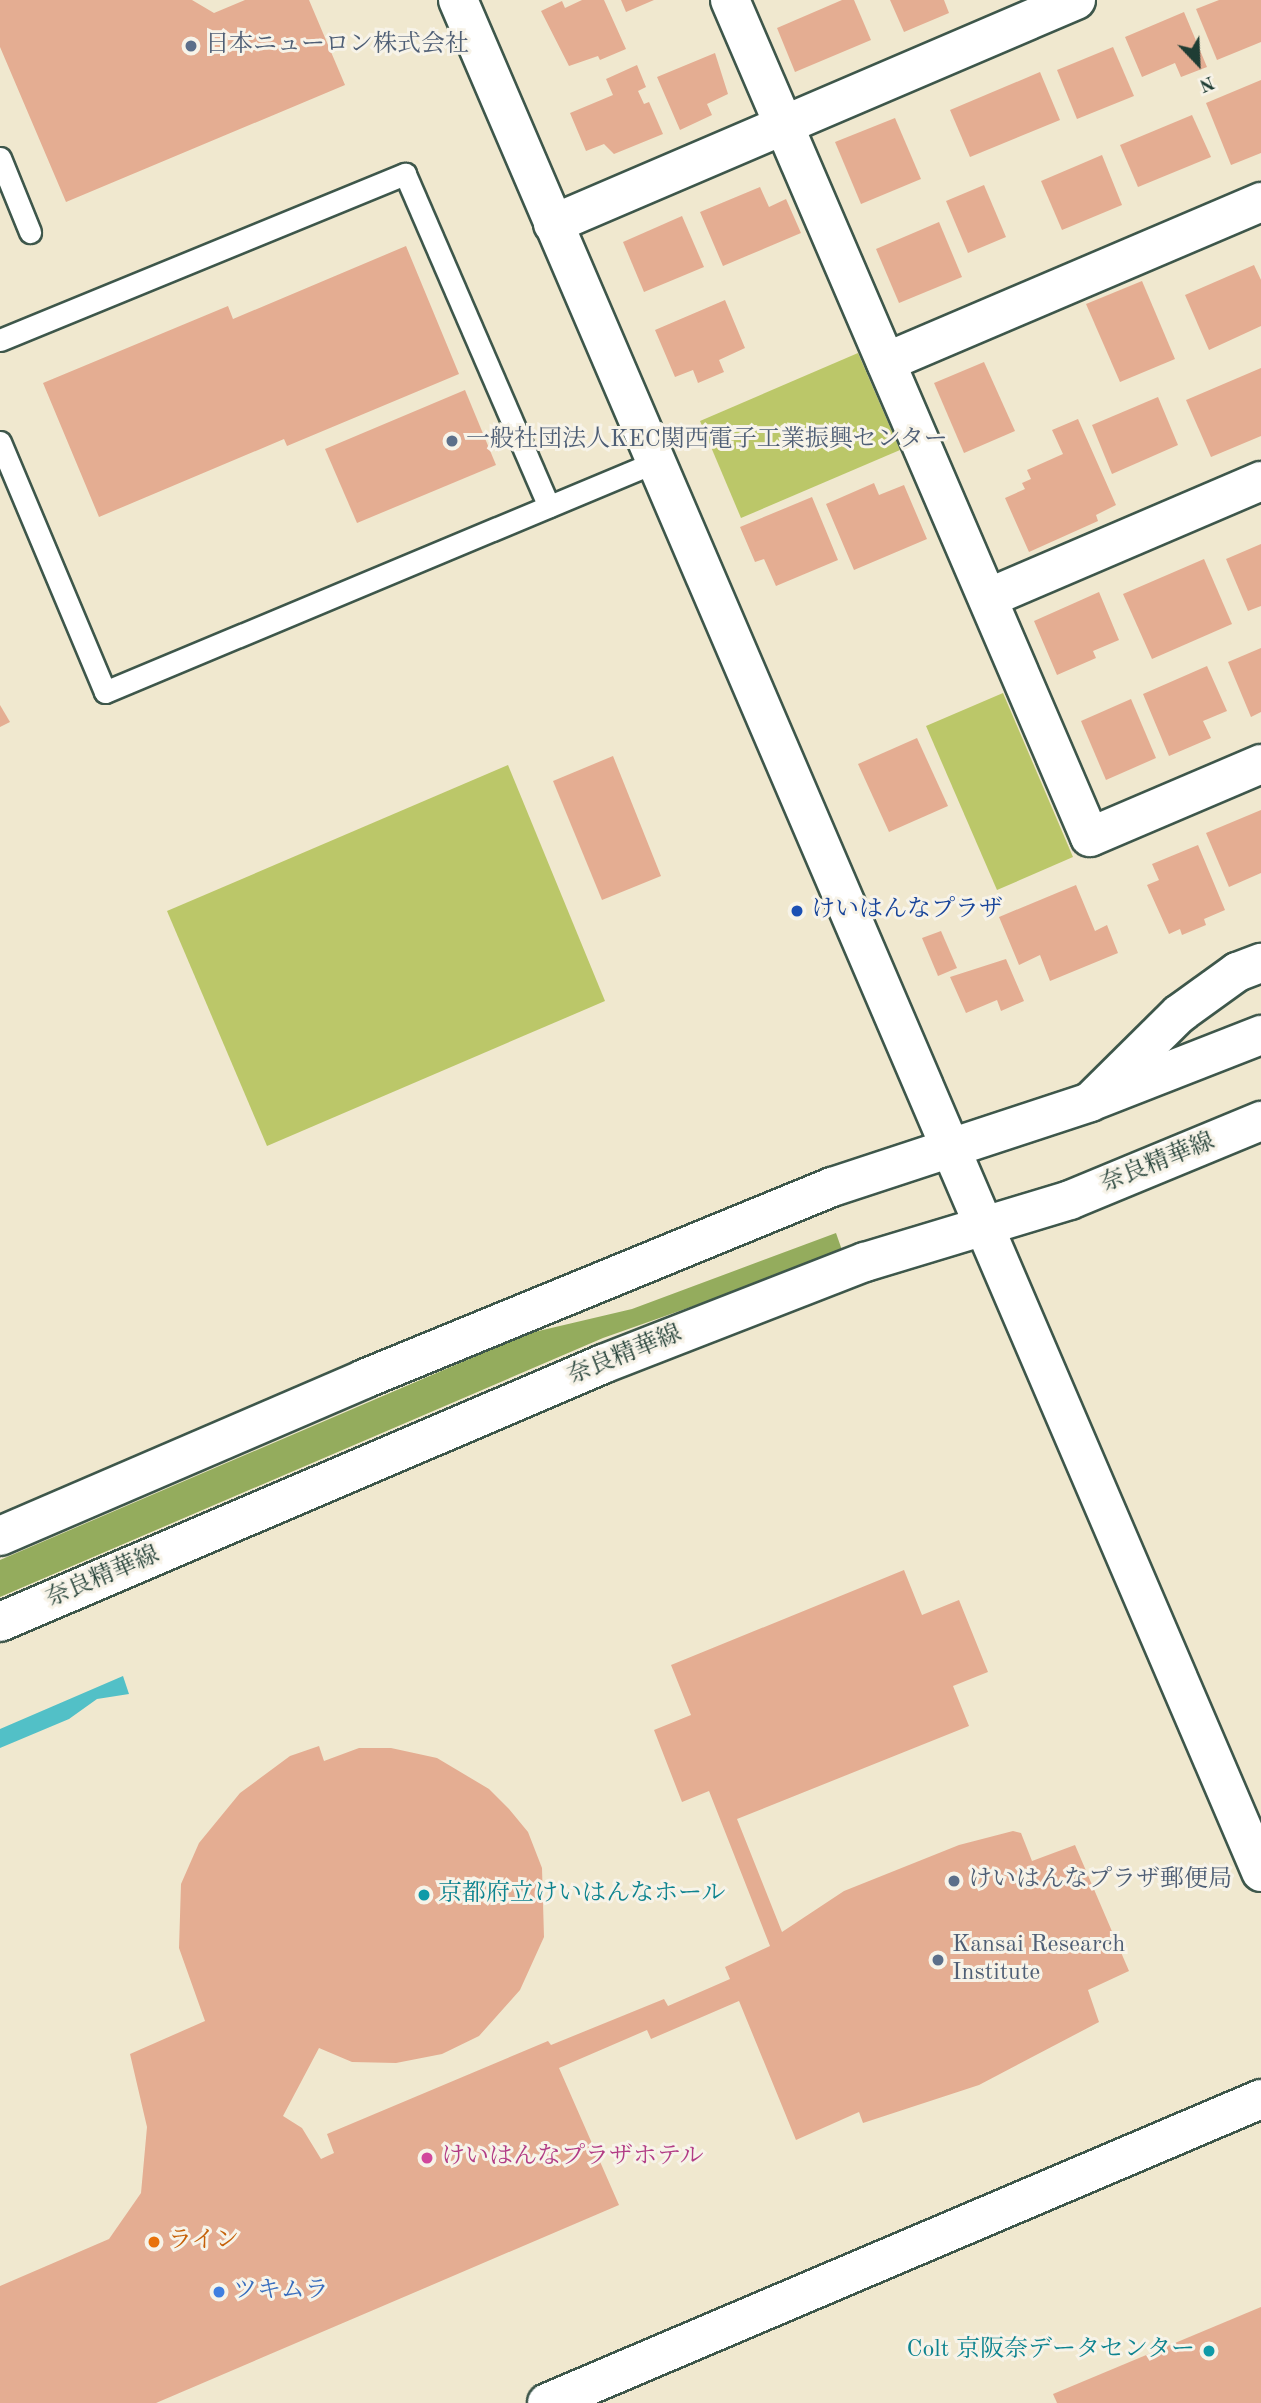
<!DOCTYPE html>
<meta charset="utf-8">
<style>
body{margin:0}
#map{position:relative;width:1261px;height:2403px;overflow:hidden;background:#f0e8cf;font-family:"Old Standard TT","Noto Serif JP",serif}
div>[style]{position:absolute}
.green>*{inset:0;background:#bbc769}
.forest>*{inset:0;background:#94ac5d}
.water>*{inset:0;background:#52c0c7}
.building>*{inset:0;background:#e4ad92}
.roads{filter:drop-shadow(2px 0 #3e574b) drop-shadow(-2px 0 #3e574b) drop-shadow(0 2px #3e574b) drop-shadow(0 -2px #3e574b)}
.service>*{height:21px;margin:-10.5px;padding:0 10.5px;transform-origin:10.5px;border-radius:10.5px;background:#fff}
.minor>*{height:38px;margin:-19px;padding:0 19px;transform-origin:19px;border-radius:19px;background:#fff}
.tertiary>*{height:38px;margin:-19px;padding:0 19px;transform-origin:19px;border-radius:19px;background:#fff}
.primary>*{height:38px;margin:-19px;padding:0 19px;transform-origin:19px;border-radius:19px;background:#fff}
.dots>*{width:19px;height:19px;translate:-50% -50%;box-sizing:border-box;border:4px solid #f7f3e8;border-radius:50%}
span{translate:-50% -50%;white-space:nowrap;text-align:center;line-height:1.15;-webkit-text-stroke:6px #f7f3e8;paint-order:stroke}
.service-label{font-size:24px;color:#4e5e75}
.left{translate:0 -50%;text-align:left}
.transit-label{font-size:24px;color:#164399}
.street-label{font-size:24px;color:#1f3d34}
.culture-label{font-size:24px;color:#0d838f}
.right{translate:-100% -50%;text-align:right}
.hotel-label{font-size:24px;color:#b23c85}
.food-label{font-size:24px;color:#c56008}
.shop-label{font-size:24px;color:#366cbe}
.north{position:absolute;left:1163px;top:28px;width:70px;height:70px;-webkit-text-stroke:5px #f7f3e8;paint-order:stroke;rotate:157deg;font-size:19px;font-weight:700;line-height:28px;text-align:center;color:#1f3d34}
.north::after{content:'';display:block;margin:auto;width:24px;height:32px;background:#1f3d34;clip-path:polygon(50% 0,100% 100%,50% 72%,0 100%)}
</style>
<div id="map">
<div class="green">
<div style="clip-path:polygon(858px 353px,900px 450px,741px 518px,700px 421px)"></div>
<div style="clip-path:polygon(1003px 693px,1073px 857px,997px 890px,926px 726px)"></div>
<div style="clip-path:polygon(508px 765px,605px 1001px,267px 1146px,167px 911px)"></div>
</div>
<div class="forest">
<div style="clip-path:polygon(836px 1233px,843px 1253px,603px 1338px,0 1597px,0 1560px,530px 1333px,632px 1309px)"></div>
</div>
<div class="water">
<div style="clip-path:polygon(123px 1676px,129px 1694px,97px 1699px,69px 1719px,0 1748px,0 1729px)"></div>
</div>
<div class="building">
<div style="clip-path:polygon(0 0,192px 0,214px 13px,245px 0,309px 0,345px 85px,66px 202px,0 47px)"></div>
<div style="clip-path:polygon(582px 0,604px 0,626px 49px,600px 60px,598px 56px,569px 66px,541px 11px,562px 1px,565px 8px)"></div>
<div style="clip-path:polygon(621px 0,654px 0,626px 12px)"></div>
<div style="clip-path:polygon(842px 0,854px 0,871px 40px,795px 72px,777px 28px)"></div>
<div style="clip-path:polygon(890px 0,944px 0,949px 13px,904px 32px)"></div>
<div style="clip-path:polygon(1219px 0,1261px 0,1261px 42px,1217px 60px,1196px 9px)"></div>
<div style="clip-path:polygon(1184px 12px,1207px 67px,1181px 77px,1175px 63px,1142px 77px,1125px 37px)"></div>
<div style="clip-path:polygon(1113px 47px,1134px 96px,1077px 119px,1057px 70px)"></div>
<div style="clip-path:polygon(715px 53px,728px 94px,707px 104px,712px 115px,680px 130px,657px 77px)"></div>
<div style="clip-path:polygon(637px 65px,646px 87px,638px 91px,644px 104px,649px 102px,663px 134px,614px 154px,604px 144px,586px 151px,570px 113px,613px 95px,606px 79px)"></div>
<div style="clip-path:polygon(1040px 72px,1060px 120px,970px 157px,950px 110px)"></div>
<div style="clip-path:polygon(1261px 80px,1261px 153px,1231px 165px,1206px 103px)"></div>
<div style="clip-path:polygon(1192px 115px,1211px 157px,1138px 187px,1120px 145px)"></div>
<div style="clip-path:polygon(895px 118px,921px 179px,861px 204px,835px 142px)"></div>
<div style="clip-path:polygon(1102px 155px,1122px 205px,1062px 230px,1041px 181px)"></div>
<div style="clip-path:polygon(984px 185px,1006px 237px,968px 253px,946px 201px)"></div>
<div style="clip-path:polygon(760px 187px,769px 207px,786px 199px,801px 233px,723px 266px,700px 212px)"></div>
<div style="clip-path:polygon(682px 216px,704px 267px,644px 292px,623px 242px)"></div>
<div style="clip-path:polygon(939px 222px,962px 277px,899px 303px,876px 249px)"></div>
<div style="clip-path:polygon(406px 246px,459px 374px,287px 446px,284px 439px,99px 517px,43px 383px,228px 306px,233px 319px)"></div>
<div style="clip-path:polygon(1254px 265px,1261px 280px,1261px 326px,1209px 350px,1185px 295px)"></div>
<div style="clip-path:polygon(1142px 281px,1175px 359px,1120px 382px,1086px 304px)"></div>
<div style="clip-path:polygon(725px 300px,745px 348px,719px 360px,724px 372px,698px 383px,693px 370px,675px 377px,655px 330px)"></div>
<div style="clip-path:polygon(984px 362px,1015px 431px,964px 453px,934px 383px)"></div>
<div style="clip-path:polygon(1261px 368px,1261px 436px,1211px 457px,1186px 400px)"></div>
<div style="clip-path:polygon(465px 390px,496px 465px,357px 523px,325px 449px)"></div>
<div style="clip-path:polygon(1158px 397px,1178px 445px,1112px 474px,1092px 425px)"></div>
<div style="clip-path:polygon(1078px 419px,1116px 505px,1096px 515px,1098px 521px,1029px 552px,1005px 498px,1025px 489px,1022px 483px,1031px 479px,1027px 470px,1063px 454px,1052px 430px)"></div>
<div style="clip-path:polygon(874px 483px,879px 495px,904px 485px,927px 539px,854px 570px,826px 504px)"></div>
<div style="clip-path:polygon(812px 497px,838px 560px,776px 586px,764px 559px,755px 562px,740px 527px)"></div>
<div style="clip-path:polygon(1261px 544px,1261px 606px,1248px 611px,1226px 559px)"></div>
<div style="clip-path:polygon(1204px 559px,1232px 624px,1152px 659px,1123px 594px)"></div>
<div style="clip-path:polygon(1099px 592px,1119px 640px,1093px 651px,1096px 658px,1057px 675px,1034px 621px)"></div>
<div style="clip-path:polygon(1261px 648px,1261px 712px,1251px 717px,1228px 662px)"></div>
<div style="clip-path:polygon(1207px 666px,1227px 711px,1203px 721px,1211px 738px,1169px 756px,1143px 694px)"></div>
<div style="clip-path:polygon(1131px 699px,1156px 758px,1106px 780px,1081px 721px)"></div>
<div style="clip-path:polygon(0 705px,10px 722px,0 727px)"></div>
<div style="clip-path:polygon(917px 738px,948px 806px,889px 832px,858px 764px)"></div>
<div style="clip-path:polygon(613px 756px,661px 876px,602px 900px,553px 781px)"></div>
<div style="clip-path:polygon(1261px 810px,1261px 873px,1229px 887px,1206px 833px)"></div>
<div style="clip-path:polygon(1198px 845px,1225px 910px,1204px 919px,1206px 925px,1182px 935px,1180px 929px,1169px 934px,1147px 885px,1159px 880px,1152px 864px)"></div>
<div style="clip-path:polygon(1076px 885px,1095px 931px,1107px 925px,1118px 953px,1050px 981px,1040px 955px,1019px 965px,999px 917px)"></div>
<div style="clip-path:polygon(941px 931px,957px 968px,938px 976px,922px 938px)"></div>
<div style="clip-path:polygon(1006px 959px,1024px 1001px,1001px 1011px,997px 1000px,966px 1013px,950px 977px)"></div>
<div style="clip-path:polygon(904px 1570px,922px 1615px,959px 1600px,988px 1672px,953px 1686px,969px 1726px,737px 1819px,782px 1932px,844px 1891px,959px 1845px,1013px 1831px,1021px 1833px,1032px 1861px,1075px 1845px,1129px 1971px,1088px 1990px,1099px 2022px,979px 2085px,863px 2123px,859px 2112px,796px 2140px,739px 2001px,651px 2039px,647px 2030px,559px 2068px,619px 2205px,156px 2403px,0 2403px,0 2286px,109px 2239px,141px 2193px,147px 2127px,130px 2054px,205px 2021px,179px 1948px,181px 1884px,199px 1843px,240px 1793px,290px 1756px,319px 1746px,324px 1761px,359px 1748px,391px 1748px,437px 1758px,489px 1789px,509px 1809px,528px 1832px,542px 1868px,544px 1937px,520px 1990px,479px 2036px,442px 2054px,396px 2063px,352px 2062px,319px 2048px,283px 2116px,302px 2128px,321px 2159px,334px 2153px,327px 2134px,548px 2041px,551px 2045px,664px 1999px,668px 2006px,730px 1979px,725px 1967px,770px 1946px,709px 1791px,682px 1802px,654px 1730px,691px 1715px,671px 1665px)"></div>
<div style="clip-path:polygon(1261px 2307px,1261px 2403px,1057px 2403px,1053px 2394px)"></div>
</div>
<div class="roads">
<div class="service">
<div style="left:0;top:158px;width:80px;rotate:67.9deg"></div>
<div style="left:0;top:340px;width:438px;rotate:-22.3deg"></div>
<div style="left:405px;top:174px;width:362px;rotate:66.6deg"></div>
<div style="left:0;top:442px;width:271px;rotate:67.2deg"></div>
<div style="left:105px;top:692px;width:596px;rotate:-22.69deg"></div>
</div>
<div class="minor">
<div style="left:730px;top:0;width:911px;rotate:66.73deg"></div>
<div style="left:1090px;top:837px;width:186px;rotate:-23.1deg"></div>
<div style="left:553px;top:224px;width:569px;rotate:-23.19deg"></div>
<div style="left:886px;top:362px;width:408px;rotate:-23.1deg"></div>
<div style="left:988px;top:598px;width:297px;rotate:-23.2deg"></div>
<div style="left:1090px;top:1102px;width:125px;rotate:-44.7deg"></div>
<div style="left:1179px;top:1014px;width:72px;rotate:-35.9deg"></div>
<div style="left:1237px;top:972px;width:26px;rotate:-21deg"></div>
</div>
<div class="tertiary">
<div style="left:458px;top:0;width:2037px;rotate:66.78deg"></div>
<div style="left:547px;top:2403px;width:776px;rotate:-23.06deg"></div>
</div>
<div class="primary">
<div style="left:0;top:1536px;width:396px;rotate:-23.3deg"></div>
<div style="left:364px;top:1379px;width:506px;rotate:-22.31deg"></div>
<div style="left:832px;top:1187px;width:272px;rotate:-18.2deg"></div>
<div style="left:1090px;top:1102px;width:184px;rotate:-21.4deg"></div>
<div style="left:0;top:1622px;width:656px;rotate:-23.16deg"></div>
<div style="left:603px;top:1364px;width:281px;rotate:-21.3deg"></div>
<div style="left:865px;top:1262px;width:214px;rotate:-16.8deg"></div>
<div style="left:1070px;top:1200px;width:207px;rotate:-22.5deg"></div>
</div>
</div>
<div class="dots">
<div style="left:191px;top:46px;background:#5c6f8a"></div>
<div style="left:452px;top:441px;background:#5c6f8a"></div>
<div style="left:797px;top:911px;background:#1a4fb4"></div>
<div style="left:954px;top:1881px;background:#5c6f8a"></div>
<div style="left:424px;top:1895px;background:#0f9aa8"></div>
<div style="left:938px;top:1960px;background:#5c6f8a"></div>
<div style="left:427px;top:2158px;background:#d1479c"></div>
<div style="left:154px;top:2242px;background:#e8710a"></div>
<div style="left:219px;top:2292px;background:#3f7fe0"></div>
<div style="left:1209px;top:2351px;background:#0f9aa8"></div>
</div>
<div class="service-label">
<span class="left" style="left:205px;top:46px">日本ニューロン株式会社</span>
<span class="left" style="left:466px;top:441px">一般社団法人KEC関西電子工業振興センター</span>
<span class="left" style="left:968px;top:1881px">けいはんなプラザ郵便局</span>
<span class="left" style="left:952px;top:1960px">Kansai Research<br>Institute</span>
</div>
<div class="transit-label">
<span class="left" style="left:811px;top:911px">けいはんなプラザ</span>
</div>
<div class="street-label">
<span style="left:1158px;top:1164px;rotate:-22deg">奈良精華線</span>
<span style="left:625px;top:1356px;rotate:-22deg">奈良精華線</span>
<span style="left:103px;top:1578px;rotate:-23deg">奈良精華線</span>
</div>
<div class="culture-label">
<span class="left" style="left:438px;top:1895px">京都府立けいはんなホール</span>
<span class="right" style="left:1195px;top:2351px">Colt 京阪奈データセンター</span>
</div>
<div class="hotel-label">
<span class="left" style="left:441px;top:2158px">けいはんなプラザホテル</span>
</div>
<div class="food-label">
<span class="left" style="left:168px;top:2242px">ライン</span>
</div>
<div class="shop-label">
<span class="left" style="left:233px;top:2292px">ツキムラ</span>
</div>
<div class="north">N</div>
</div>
